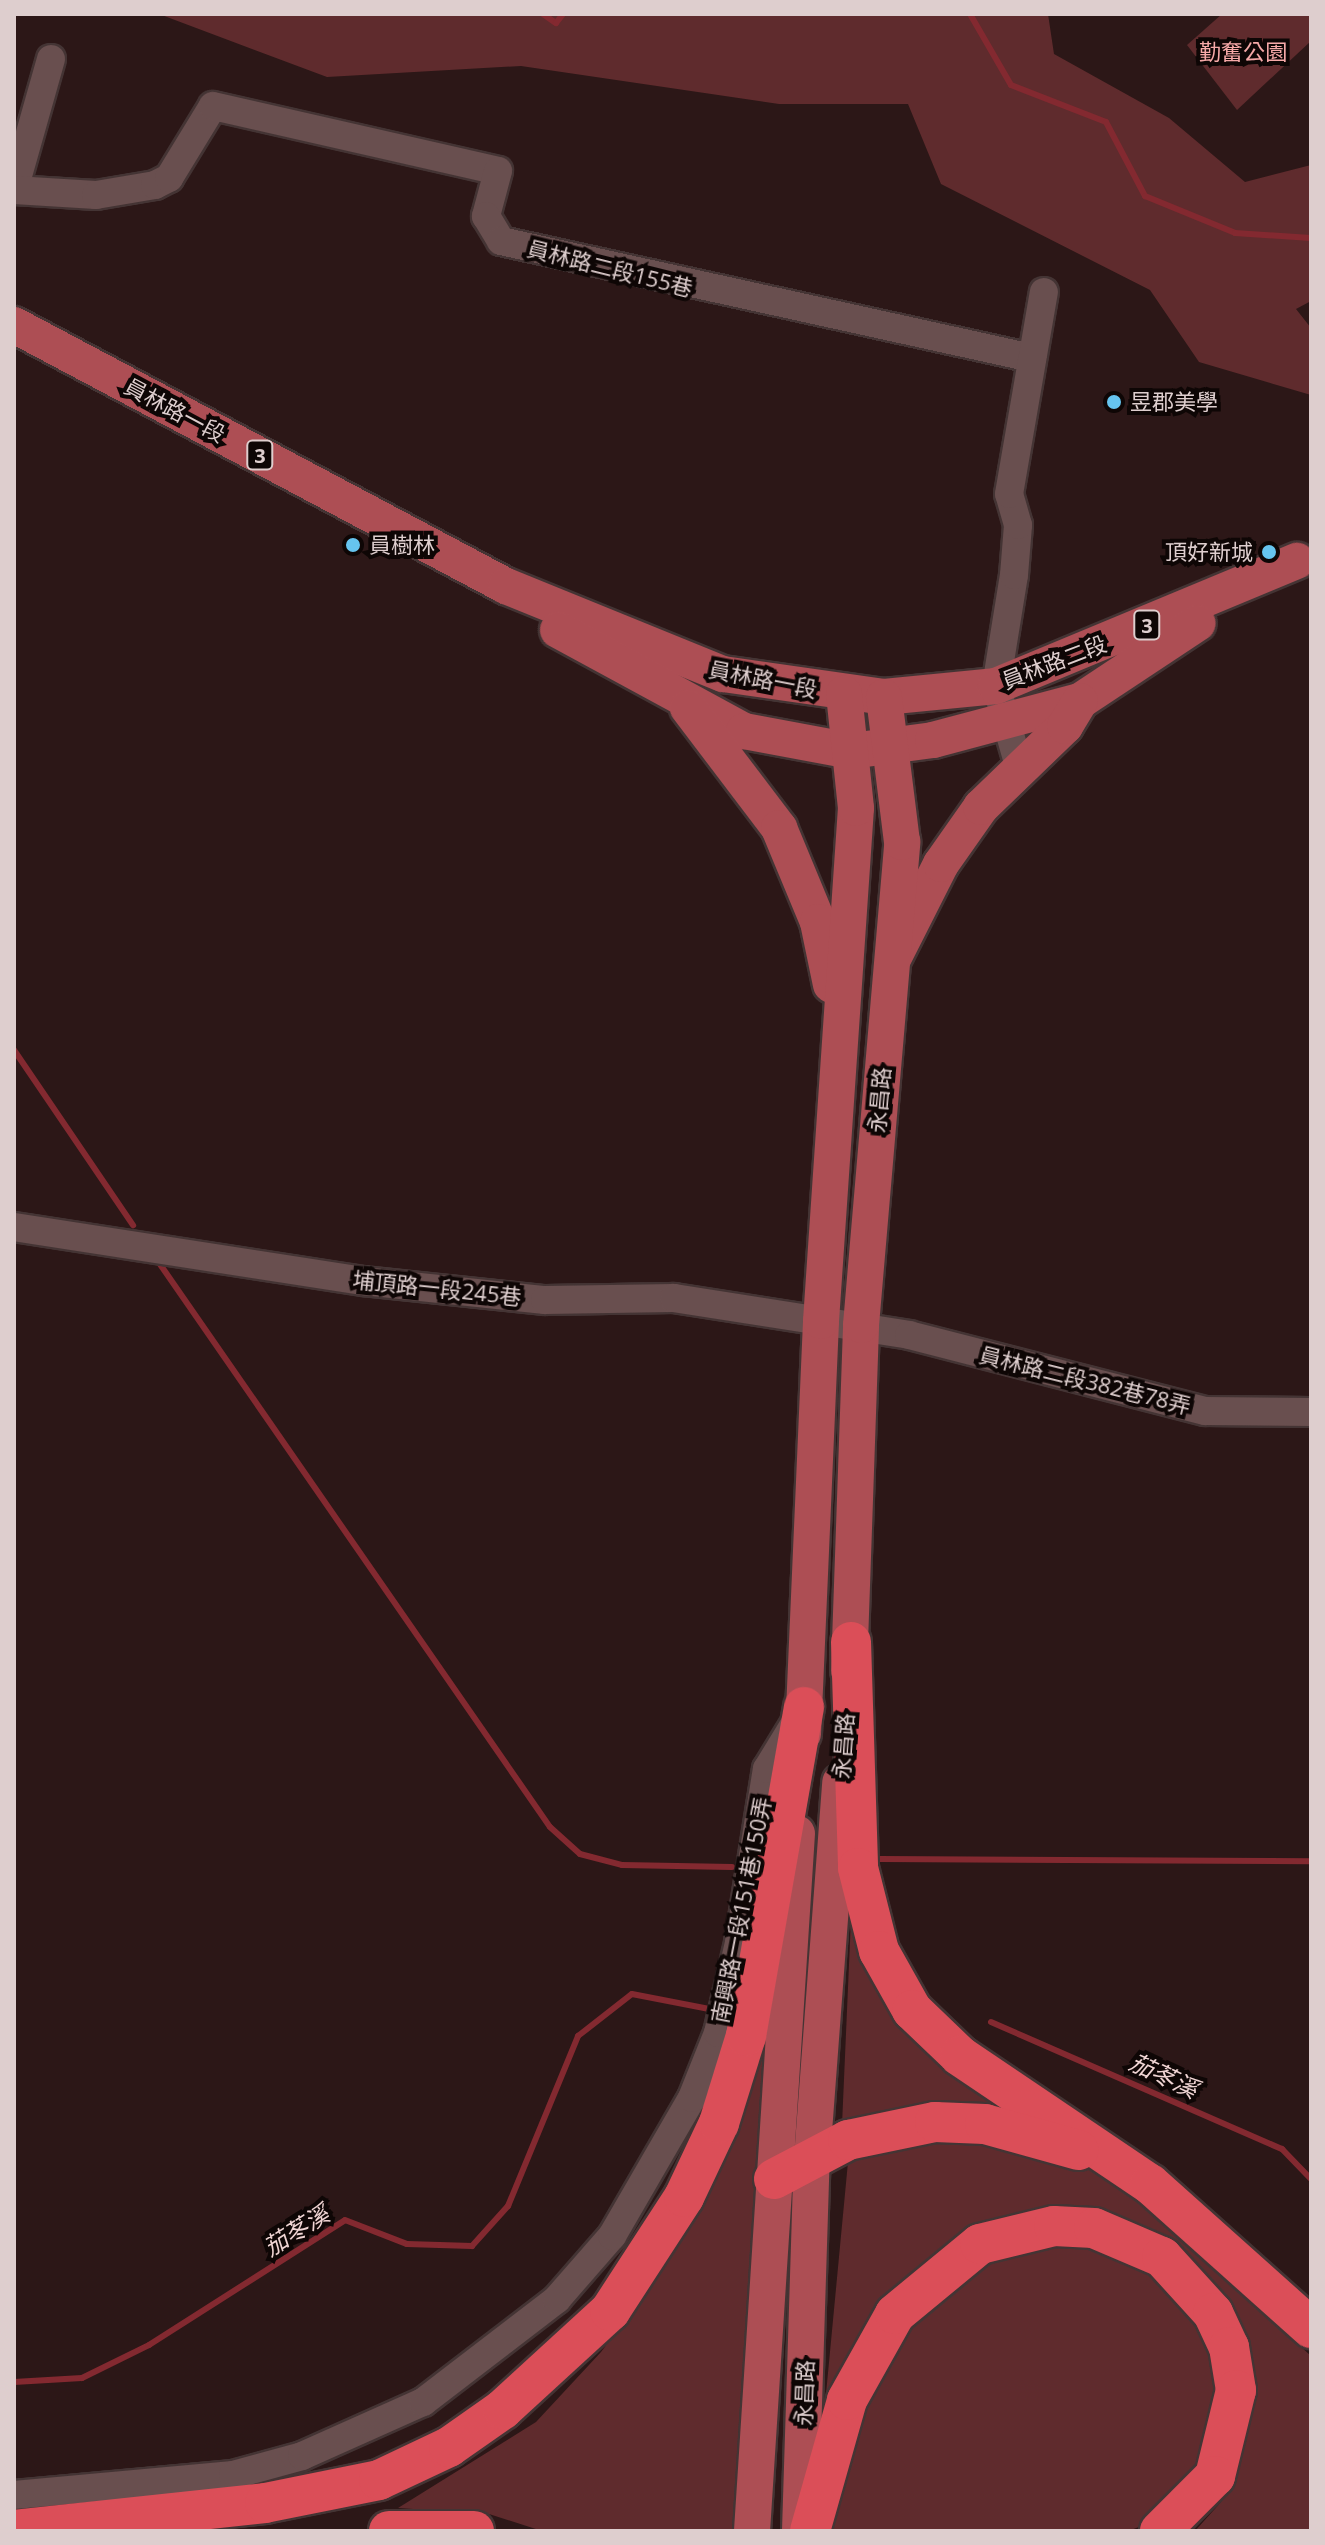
<!DOCTYPE html>
<meta charset="utf-8">
<style>
body{margin:0}
#map{position:relative;width:1325px;height:2545px;overflow:hidden;background:#2c1717;font-family:"Open Sans","Noto Sans TC",sans-serif}
div>[style]{position:absolute}
.green>*{inset:0;background:#5f2b2d}
.stream>*{height:6px;margin:-3px;padding:0 3px;transform-origin:3px;border-radius:3px;background:#832930}
.roads{filter:drop-shadow(2px 0 #443434) drop-shadow(-2px 0 #443434) drop-shadow(0 2px #443434) drop-shadow(0 -2px #443434)}
.minor>*{height:28px;margin:-14px;padding:0 14px;transform-origin:14px;border-radius:14px;background:#694f4f}
.major>*{height:36px;margin:-18px;padding:0 18px;transform-origin:18px;border-radius:18px;background:#ad4e54}
.highway>*{height:40px;margin:-20px;padding:0 20px;transform-origin:20px;border-radius:20px;background:#db4e58}
.dots>*{width:22px;height:22px;translate:-50% -50%;box-sizing:border-box;border:4px solid #0e0605;border-radius:50%}
span{translate:-50% -50%;white-space:nowrap;text-align:center;line-height:1.15;-webkit-text-stroke:8px #0e0605;paint-order:stroke}
.shield-label span{padding:2px 6px;background:#0e0605;border:2px solid;border-radius:6px;-webkit-text-stroke-width:0}
.shield-label{font-size:20px;color:#decece;font-weight:700}
.park-label{font-size:22px;color:#f6a9a8}
.street-label{font-size:22px;color:#decece}
.poi-label{font-size:22px;color:#decece}
.left{translate:0 -50%;text-align:left}
.right{translate:-100% -50%;text-align:right}
.water-label{font-size:24px;color:#f0d5d4;font-style:italic}
.frame{position:absolute;inset:0;border:16px solid #decece;pointer-events:none}
</style>
<div id="map">
<div class="green">
<div style="clip-path:polygon(159px 14px,1048px 14px,1054px 54px,1169px 118px,1245px 182px,1311px 165px,1311px 301px,1296px 309px,1311px 328px,1311px 395px,1199px 362px,1150px 290px,941px 184px,908px 104px,779px 104px,521px 66px,327px 77px)"></div>
<div style="clip-path:polygon(1222px 14px,1311px 14px,1311px 41px,1237px 110px,1187px 45px)"></div>
<div style="clip-path:polygon(852px 1896px,1001px 2099px,997px 2109px,842px 2125px)"></div>
<div style="clip-path:polygon(765px 2022px,733px 2531px,542px 2531px,489px 2514px,398px 2508px,536px 2422px,601px 2352px,633px 2309px)"></div>
<div style="clip-path:polygon(954px 2139px,1039px 2149px,1088px 2167px,1141px 2201px,1311px 2356px,1311px 2531px,1195px 2531px,1221px 2502px,1239px 2464px,1253px 2385px,1182px 2250px,1125px 2218px,1077px 2211px,971px 2231px,889px 2295px,833px 2395px,826px 2394px,848px 2162px,856px 2154px)"></div>
<div style="clip-path:polygon(1058px 2240px,1133px 2256px,1203px 2326px,1224px 2394px,1205px 2467px,1150px 2523px,1128px 2531px,829px 2531px,850px 2425px,898px 2337px,982px 2263px)"></div>
</div>
<div class="stream">
<div style="left:543px;top:14px;width:16px;rotate:35deg"></div>
<div style="left:556px;top:23px;width:11px;rotate:-52deg"></div>
<div style="left:970px;top:14px;width:82px;rotate:60deg"></div>
<div style="left:1011px;top:85px;width:102px;rotate:21.3deg"></div>
<div style="left:1106px;top:122px;width:84px;rotate:62.2deg"></div>
<div style="left:1145px;top:196px;width:97px;rotate:22.3deg"></div>
<div style="left:1235px;top:233px;width:76px;rotate:3.8deg"></div>
<div style="left:14px;top:1050px;width:212px;rotate:55.8deg"></div>
<div style="left:155px;top:1257px;width:693px;rotate:55.28deg"></div>
<div style="left:550px;top:1827px;width:40px;rotate:42deg"></div>
<div style="left:580px;top:1854px;width:43px;rotate:14.7deg"></div>
<div style="left:622px;top:1865px;width:110px;rotate:1deg"></div>
<div style="left:880px;top:1859px;width:431px;rotate:0.3deg"></div>
<div style="left:991px;top:2022px;width:318px;rotate:23.6deg"></div>
<div style="left:1282px;top:2149px;width:42px;rotate:46deg"></div>
<div style="left:14px;top:2382px;width:68px;rotate:-3.4deg"></div>
<div style="left:82px;top:2378px;width:75px;rotate:-26.2deg"></div>
<div style="left:149px;top:2345px;width:232px;rotate:-32.5deg"></div>
<div style="left:345px;top:2220px;width:66px;rotate:21.2deg"></div>
<div style="left:407px;top:2244px;width:65px;rotate:1.8deg"></div>
<div style="left:472px;top:2246px;width:54px;rotate:-48deg"></div>
<div style="left:508px;top:2206px;width:184px;rotate:-67.6deg"></div>
<div style="left:578px;top:2036px;width:68px;rotate:-37.9deg"></div>
<div style="left:632px;top:1994px;width:84px;rotate:11deg"></div>
</div>
<div class="roads">
<div class="minor">
<div style="left:51px;top:59px;width:136px;rotate:105.8deg"></div>
<div style="left:14px;top:190px;width:82px;rotate:3.5deg"></div>
<div style="left:96px;top:195px;width:60px;rotate:-9.6deg"></div>
<div style="left:155px;top:185px;width:16px;rotate:-27deg"></div>
<div style="left:169px;top:178px;width:84px;rotate:-58.6deg"></div>
<div style="left:213px;top:106px;width:292px;rotate:12.8deg"></div>
<div style="left:498px;top:171px;width:47px;rotate:104.9deg"></div>
<div style="left:486px;top:216px;width:29px;rotate:59deg"></div>
<div style="left:501px;top:241px;width:544px;rotate:12.43deg"></div>
<div style="left:1019px;top:766px;width:83px;rotate:-106deg"></div>
<div style="left:996px;top:686px;width:112px;rotate:-80.8deg"></div>
<div style="left:1014px;top:575px;width:50px;rotate:-85.4deg"></div>
<div style="left:1018px;top:525px;width:32px;rotate:-106deg"></div>
<div style="left:1009px;top:494px;width:205px;rotate:-80.2deg"></div>
<div style="left:14px;top:1227px;width:353px;rotate:8.8deg"></div>
<div style="left:363px;top:1281px;width:183px;rotate:6deg"></div>
<div style="left:545px;top:1300px;width:129px;rotate:-0.9deg"></div>
<div style="left:674px;top:1298px;width:238px;rotate:8.9deg"></div>
<div style="left:909px;top:1335px;width:306px;rotate:14.4deg"></div>
<div style="left:1205px;top:1411px;width:106px;rotate:0.5deg"></div>
<div style="left:14px;top:2495px;width:220px;rotate:-5.2deg"></div>
<div style="left:233px;top:2475px;width:72px;rotate:-15.4deg"></div>
<div style="left:302px;top:2456px;width:133px;rotate:-24.1deg"></div>
<div style="left:423px;top:2402px;width:169px;rotate:-37.5deg"></div>
<div style="left:557px;top:2299px;width:84px;rotate:-48.9deg"></div>
<div style="left:612px;top:2236px;width:160px;rotate:-59.9deg"></div>
<div style="left:692px;top:2098px;width:70px;rotate:-68.2deg"></div>
<div style="left:718px;top:2033px;width:92px;rotate:-76.9deg"></div>
<div style="left:739px;top:1943px;width:176px;rotate:-80.9deg"></div>
<div style="left:767px;top:1769px;width:52px;rotate:-58.5deg"></div>
</div>
<div class="major">
<div style="left:14px;top:325px;width:557px;rotate:27.95deg"></div>
<div style="left:506px;top:586px;width:234px;rotate:22.1deg"></div>
<div style="left:723px;top:674px;width:163px;rotate:8.1deg"></div>
<div style="left:884px;top:697px;width:113px;rotate:-5.6deg"></div>
<div style="left:996px;top:686px;width:326px;rotate:-22.6deg"></div>
<div style="left:558px;top:630px;width:212px;rotate:28.5deg"></div>
<div style="left:744px;top:731px;width:109px;rotate:10.6deg"></div>
<div style="left:851px;top:751px;width:83px;rotate:-7.6deg"></div>
<div style="left:933px;top:740px;width:152px;rotate:-14.9deg"></div>
<div style="left:1080px;top:701px;width:141px;rotate:-33.5deg"></div>
<div style="left:688px;top:708px;width:151px;rotate:52.8deg"></div>
<div style="left:779px;top:828px;width:102px;rotate:67.5deg"></div>
<div style="left:818px;top:922px;width:64px;rotate:78.3deg"></div>
<div style="left:894px;top:957px;width:104px;rotate:-63.2deg"></div>
<div style="left:941px;top:864px;width:70px;rotate:-54.9deg"></div>
<div style="left:981px;top:807px;width:117px;rotate:-44deg"></div>
<div style="left:1065px;top:726px;width:29px;rotate:-59deg"></div>
<div style="left:849px;top:1671px;width:346px;rotate:-88deg"></div>
<div style="left:861px;top:1325px;width:485px;rotate:-85.1deg"></div>
<div style="left:902px;top:842px;width:146px;rotate:-97.1deg"></div>
<div style="left:803px;top:1734px;width:413px;rotate:-87.5deg"></div>
<div style="left:821px;top:1321px;width:514px;rotate:-86.1deg"></div>
<div style="left:856px;top:808px;width:115px;rotate:-96deg"></div>
<div style="left:752px;top:2531px;width:699px;rotate:-86.31deg"></div>
<div style="left:800px;top:2531px;width:373px;rotate:-88.2deg"></div>
<div style="left:812px;top:2158px;width:377px;rotate:-85.7deg"></div>
</div>
<div class="highway">
<div style="left:851px;top:1642px;width:226px;rotate:88.2deg"></div>
<div style="left:858px;top:1868px;width:86px;rotate:75.8deg"></div>
<div style="left:879px;top:1951px;width:68px;rotate:60.8deg"></div>
<div style="left:912px;top:2010px;width:66px;rotate:43.8deg"></div>
<div style="left:960px;top:2056px;width:229px;rotate:34deg"></div>
<div style="left:1150px;top:2184px;width:216px;rotate:41.8deg"></div>
<div style="left:774px;top:2179px;width:84px;rotate:-27.8deg"></div>
<div style="left:848px;top:2140px;width:89px;rotate:-11.7deg"></div>
<div style="left:935px;top:2122px;width:50px;rotate:2.3deg"></div>
<div style="left:985px;top:2124px;width:97px;rotate:15.6deg"></div>
<div style="left:14px;top:2530px;width:252px;rotate:-6.1deg"></div>
<div style="left:265px;top:2503px;width:116px;rotate:-11.4deg"></div>
<div style="left:379px;top:2480px;width:77px;rotate:-25.2deg"></div>
<div style="left:449px;top:2447px;width:66px;rotate:-35.1deg"></div>
<div style="left:503px;top:2409px;width:145px;rotate:-42.5deg"></div>
<div style="left:610px;top:2311px;width:136px;rotate:-57deg"></div>
<div style="left:684px;top:2197px;width:82px;rotate:-64.7deg"></div>
<div style="left:719px;top:2123px;width:91px;rotate:-72.8deg"></div>
<div style="left:746px;top:2036px;width:334px;rotate:-80deg"></div>
<div style="left:389px;top:2531px;width:85px"></div>
<div style="left:810px;top:2531px;width:136px;rotate:-74.2deg"></div>
<div style="left:847px;top:2400px;width:98px;rotate:-60.8deg"></div>
<div style="left:895px;top:2314px;width:110px;rotate:-39.5deg"></div>
<div style="left:980px;top:2244px;width:76px;rotate:-13.7deg"></div>
<div style="left:1054px;top:2226px;width:40px;rotate:2.9deg"></div>
<div style="left:1094px;top:2228px;width:74px;rotate:23.1deg"></div>
<div style="left:1162px;top:2257px;width:76px;rotate:47.7deg"></div>
<div style="left:1213px;top:2313px;width:38px;rotate:65deg"></div>
<div style="left:1229px;top:2347px;width:44px;rotate:80.8deg"></div>
<div style="left:1236px;top:2390px;width:89px;rotate:103.7deg"></div>
<div style="left:1215px;top:2476px;width:78px;rotate:135deg"></div>
</div>
</div>
<div class="dots">
<div style="left:1114px;top:402px;background:#66c4ef"></div>
<div style="left:353px;top:545px;background:#66c4ef"></div>
<div style="left:1269px;top:552px;background:#66c4ef"></div>
</div>
<div class="shield-label">
<span style="left:260px;top:455px">3</span>
<span style="left:1147px;top:625px">3</span>
</div>
<div class="park-label">
<span style="left:1243px;top:52px">勤奮公園</span>
</div>
<div class="street-label">
<span style="left:610px;top:268px;rotate:14deg">員林路二段155巷</span>
<span style="left:175px;top:410px;rotate:28deg">員林路一段</span>
<span style="left:1054px;top:662px;rotate:-21deg">員林路二段</span>
<span style="left:763px;top:679px;rotate:11deg">員林路一段</span>
<span style="left:879px;top:1100px;rotate:-85deg">永昌路</span>
<span style="left:437px;top:1288px;rotate:6deg">埔頂路一段245巷</span>
<span style="left:1085px;top:1380px;rotate:14deg">員林路二段382巷78弄</span>
<span style="left:843px;top:1746px;rotate:-86deg">永昌路</span>
<span style="left:741px;top:1910px;rotate:-79deg">南興路一段151巷150弄</span>
<span style="left:804px;top:2393px;rotate:-88deg">永昌路</span>
</div>
<div class="poi-label">
<span class="left" style="left:1130px;top:402px">昱郡美學</span>
<span class="left" style="left:369px;top:545px">員樹林</span>
<span class="right" style="left:1253px;top:552px">頂好新城</span>
</div>
<div class="water-label">
<span style="left:1164px;top:2075px;rotate:25deg">茄苳溪</span>
<span style="left:296px;top:2230px;rotate:-32deg">茄苳溪</span>
</div>
<div class="frame"></div>
</div>
